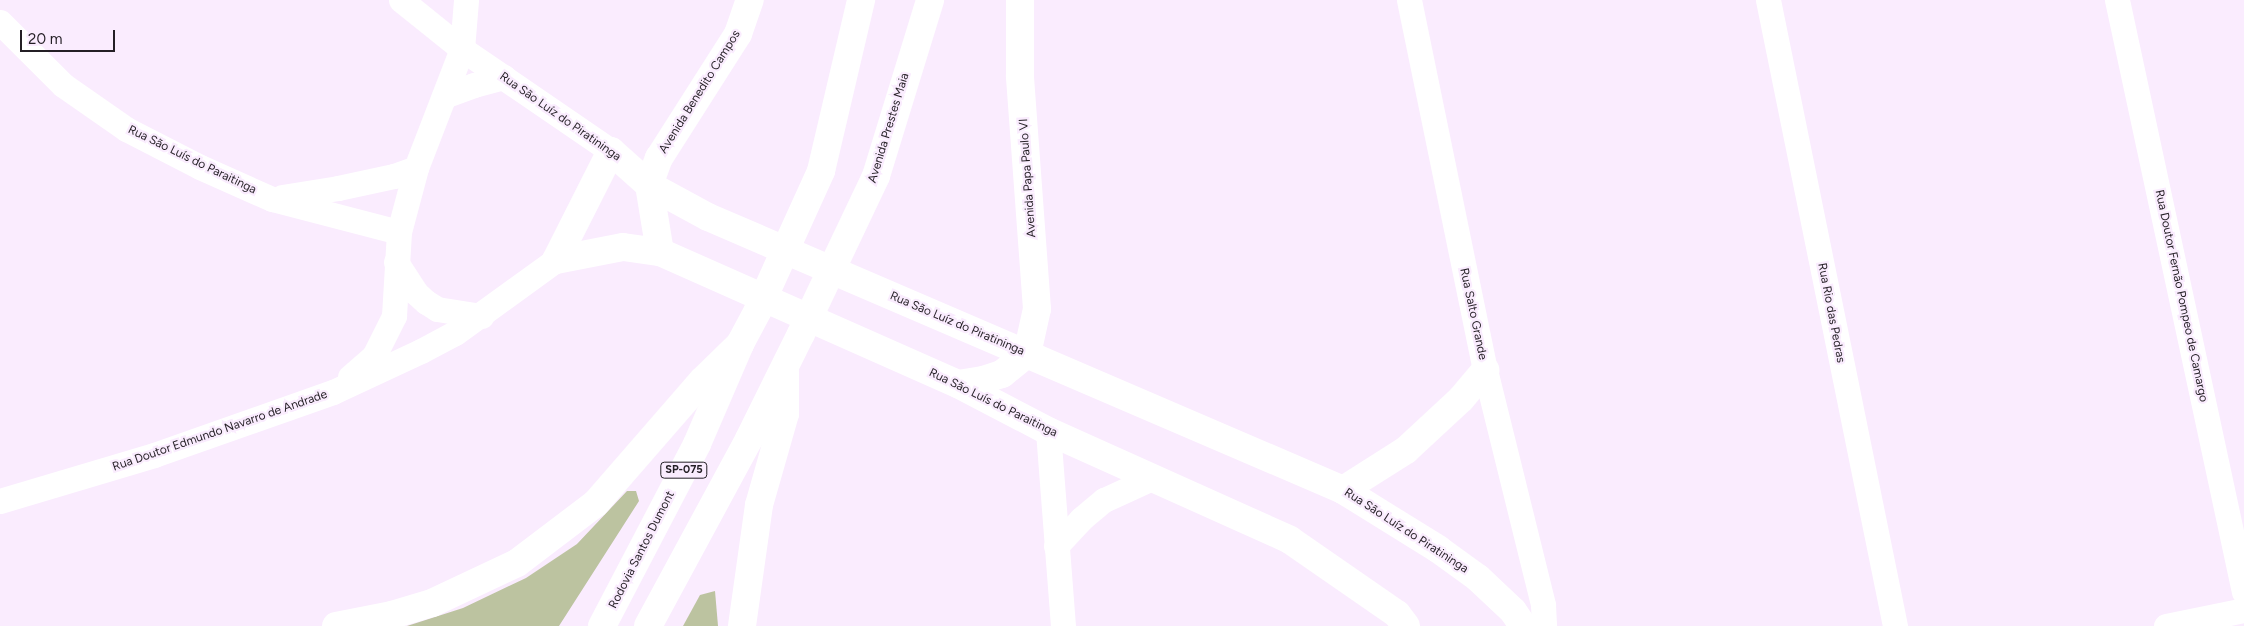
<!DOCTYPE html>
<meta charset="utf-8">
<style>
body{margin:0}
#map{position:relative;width:2244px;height:626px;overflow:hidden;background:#faecfe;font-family:Figtree,sans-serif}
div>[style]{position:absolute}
.green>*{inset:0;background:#bcc3a0}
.minor>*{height:25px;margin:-12.5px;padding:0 12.5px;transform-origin:12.5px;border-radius:12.5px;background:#fff}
.tertiary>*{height:28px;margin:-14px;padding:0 14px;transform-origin:14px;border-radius:14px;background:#fff}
.trunk>*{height:28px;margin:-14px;padding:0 14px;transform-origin:14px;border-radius:14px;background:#fff}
.motorway>*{height:28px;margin:-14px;padding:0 14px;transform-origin:14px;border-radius:14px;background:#fff}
span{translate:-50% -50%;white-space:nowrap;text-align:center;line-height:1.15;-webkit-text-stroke:4.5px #faecfe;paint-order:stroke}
.shield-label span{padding:1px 4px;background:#faecfe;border:1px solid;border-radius:4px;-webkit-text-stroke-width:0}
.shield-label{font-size:11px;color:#241f25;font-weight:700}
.street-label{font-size:12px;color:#241f25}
.scale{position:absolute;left:20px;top:30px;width:95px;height:22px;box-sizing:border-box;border:2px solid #241f25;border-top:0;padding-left:6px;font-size:15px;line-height:18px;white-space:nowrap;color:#241f25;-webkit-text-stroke:4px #faecfe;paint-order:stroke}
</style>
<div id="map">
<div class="green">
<div style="clip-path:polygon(627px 491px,636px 491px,639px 501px,559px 626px,407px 626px,463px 608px,526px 578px,577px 544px)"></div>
<div style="clip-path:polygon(715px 591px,718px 626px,683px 626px,700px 595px)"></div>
</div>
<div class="minor">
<div style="left:401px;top:0;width:78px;rotate:38.8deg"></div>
<div style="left:462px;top:49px;width:181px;rotate:34.4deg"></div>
<div style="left:1409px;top:0;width:378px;rotate:78.4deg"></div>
<div style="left:1485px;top:370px;width:242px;rotate:76.1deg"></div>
<div style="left:1543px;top:605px;width:21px;rotate:87deg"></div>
<div style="left:1768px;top:0;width:639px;rotate:78.53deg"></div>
<div style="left:2117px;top:0;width:605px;rotate:77.89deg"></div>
<div style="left:0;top:22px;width:89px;rotate:45deg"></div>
<div style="left:63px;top:85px;width:77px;rotate:34.9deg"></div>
<div style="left:126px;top:129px;width:83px;rotate:27.2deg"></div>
<div style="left:200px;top:167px;width:79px;rotate:24deg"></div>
<div style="left:272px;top:199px;width:131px;rotate:14.6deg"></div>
<div style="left:444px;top:96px;width:32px;rotate:-20deg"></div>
<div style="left:474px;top:85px;width:31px;rotate:-15deg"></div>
<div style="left:282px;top:197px;width:57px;rotate:-9.1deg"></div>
<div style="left:338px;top:188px;width:57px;rotate:-12.1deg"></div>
<div style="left:394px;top:176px;width:23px;rotate:-20deg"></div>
<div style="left:396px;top:262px;width:37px;rotate:57deg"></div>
<div style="left:416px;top:293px;width:13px;rotate:42deg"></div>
<div style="left:426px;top:302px;width:13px;rotate:32deg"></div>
<div style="left:437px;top:309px;width:45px;rotate:9deg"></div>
<div style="left:350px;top:377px;width:32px;rotate:-41deg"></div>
<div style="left:374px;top:356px;width:45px;rotate:-63.4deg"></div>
<div style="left:394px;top:316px;width:84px;rotate:-86.6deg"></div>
<div style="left:399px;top:232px;width:66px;rotate:-75.1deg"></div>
<div style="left:416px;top:168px;width:128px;rotate:-68.9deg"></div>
<div style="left:462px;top:49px;width:49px;rotate:-85.3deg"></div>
<div style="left:1048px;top:431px;width:196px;rotate:85.6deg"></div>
<div style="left:0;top:501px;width:161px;rotate:-16.6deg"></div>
<div style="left:154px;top:455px;width:190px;rotate:-19.4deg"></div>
<div style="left:333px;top:392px;width:97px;rotate:-25deg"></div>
<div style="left:421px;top:351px;width:38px;rotate:-28deg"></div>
<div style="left:455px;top:333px;width:125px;rotate:-35.9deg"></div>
<div style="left:1056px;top:546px;width:37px;rotate:-47deg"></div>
<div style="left:1081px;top:519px;width:30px;rotate:-40deg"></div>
<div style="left:1104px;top:500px;width:53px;rotate:-24.6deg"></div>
<div style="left:2166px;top:626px;width:80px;rotate:-11.6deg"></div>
</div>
<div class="tertiary">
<div style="left:649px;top:185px;width:29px;rotate:-70deg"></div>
<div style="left:659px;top:158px;width:147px;rotate:-57.5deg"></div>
<div style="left:738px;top:34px;width:36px;rotate:-71deg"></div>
<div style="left:649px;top:185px;width:68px;rotate:80.7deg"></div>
<div style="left:556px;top:260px;width:122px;rotate:-63.2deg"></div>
<div style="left:611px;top:151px;width:51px;rotate:41.8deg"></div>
<div style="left:649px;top:185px;width:67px;rotate:28.5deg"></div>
<div style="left:708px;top:217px;width:691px;rotate:23.26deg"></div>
<div style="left:1343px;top:490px;width:112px;rotate:31.8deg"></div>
<div style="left:1438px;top:549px;width:49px;rotate:35.9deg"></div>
<div style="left:1478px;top:578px;width:48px;rotate:43.3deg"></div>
<div style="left:1513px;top:611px;width:18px;rotate:56deg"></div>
<div style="left:556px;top:260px;width:68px;rotate:-11deg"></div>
<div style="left:623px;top:247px;width:37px;rotate:8deg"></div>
<div style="left:660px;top:252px;width:326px;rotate:23.9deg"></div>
<div style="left:958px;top:384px;width:102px;rotate:27.6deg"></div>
<div style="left:1048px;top:431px;width:265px;rotate:24.2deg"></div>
<div style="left:1290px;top:540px;width:130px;rotate:34.7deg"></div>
<div style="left:1397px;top:614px;width:15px;rotate:53deg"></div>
<div style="left:958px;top:384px;width:25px;rotate:-9deg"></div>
<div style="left:983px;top:380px;width:20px;rotate:-18deg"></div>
<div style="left:1002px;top:374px;width:32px;rotate:-39deg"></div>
<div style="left:1027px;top:354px;width:46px;rotate:-77.5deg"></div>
<div style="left:1037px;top:309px;width:234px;rotate:-94.2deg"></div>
<div style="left:1020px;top:76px;width:76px;rotate:-90deg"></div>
<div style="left:1343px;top:490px;width:75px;rotate:-32.4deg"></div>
<div style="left:1406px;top:450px;width:75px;rotate:-42.8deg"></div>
<div style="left:1461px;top:399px;width:38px;rotate:-50deg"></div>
</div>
<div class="trunk">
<div style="left:758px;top:310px;width:153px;rotate:-65.6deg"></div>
<div style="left:821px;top:171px;width:176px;rotate:-76.8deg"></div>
<div style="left:801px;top:334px;width:175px;rotate:-64.6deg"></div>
<div style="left:876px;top:176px;width:184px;rotate:-72.9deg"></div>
</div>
<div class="motorway">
<div style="left:336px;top:626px;width:57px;rotate:-11.1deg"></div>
<div style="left:392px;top:615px;width:42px;rotate:-16.7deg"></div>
<div style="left:432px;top:603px;width:94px;rotate:-25.2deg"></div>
<div style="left:517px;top:563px;width:99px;rotate:-37.2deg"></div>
<div style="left:596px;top:503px;width:162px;rotate:-49deg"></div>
<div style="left:702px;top:381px;width:53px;rotate:-44.2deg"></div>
<div style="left:602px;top:626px;width:205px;rotate:-62.4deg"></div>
<div style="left:697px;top:444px;width:109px;rotate:-66.7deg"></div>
<div style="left:740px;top:344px;width:38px;rotate:-62deg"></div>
<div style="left:648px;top:626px;width:213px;rotate:-61.6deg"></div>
<div style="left:749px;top:439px;width:117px;rotate:-63.7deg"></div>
<div style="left:742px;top:626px;width:122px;rotate:-82deg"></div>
<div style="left:759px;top:505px;width:95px;rotate:-74.1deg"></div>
<div style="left:785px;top:414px;width:42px;rotate:-90deg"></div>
</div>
<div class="shield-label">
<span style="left:684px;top:470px">SP-075</span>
</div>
<div class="street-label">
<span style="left:700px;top:92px;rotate:-58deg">Avenida Benedito Campos</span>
<span style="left:560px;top:117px;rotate:35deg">Rua São Luíz do Piratininga</span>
<span style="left:889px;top:128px;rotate:-73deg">Avenida Prestes Maia</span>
<span style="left:192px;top:160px;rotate:26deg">Rua São Luís do Paraitinga</span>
<span style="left:1028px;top:178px;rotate:-94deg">Avenida Papa Paulo VI</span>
<span style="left:2181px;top:296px;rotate:78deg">Rua Doutor Fernão Pompeo de Camargo</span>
<span style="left:1831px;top:313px;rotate:79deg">Rua Rio das Pedras</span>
<span style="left:1473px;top:314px;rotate:78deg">Rua Salto Grande</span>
<span style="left:957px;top:324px;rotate:23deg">Rua São Luíz do Piratininga</span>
<span style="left:993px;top:403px;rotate:26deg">Rua São Luís do Paraitinga</span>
<span style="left:220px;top:431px;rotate:-19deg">Rua Doutor Edmundo Navarro de Andrade</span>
<span style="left:1406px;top:531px;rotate:33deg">Rua São Luíz do Piratininga</span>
<span style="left:642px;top:550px;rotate:-63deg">Rodovia Santos Dumont</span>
</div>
<div class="scale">20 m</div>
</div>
